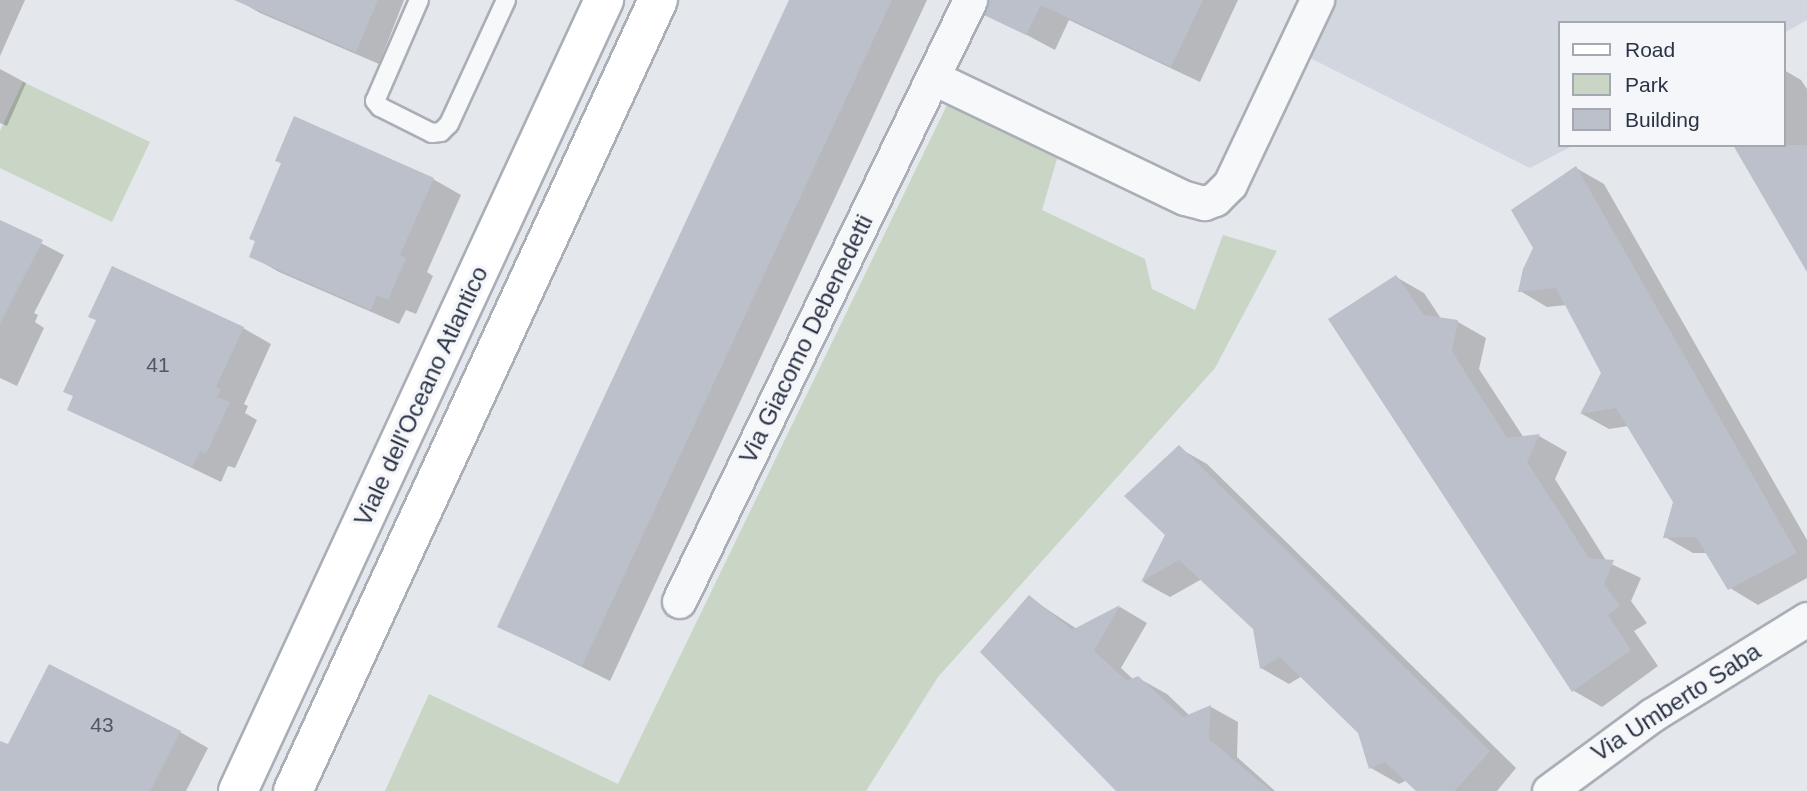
<!DOCTYPE html>
<style>
body{margin:0}
#map{position:relative;width:1807px;height:791px;overflow:hidden;background:#e4e7ec;font-family:Arial,sans-serif}
div>[style]{position:absolute}
.built>*{inset:0;background:#d2d6de}
.green>*{inset:0;background:#c9d6c5}
.shadow>*{inset:0;background:#0003}
.building>*{inset:0;background:#bbc0ca}
.roads{filter:drop-shadow(2px 0 #a9aeb7) drop-shadow(-2px 0 #a9aeb7) drop-shadow(0 2px #a9aeb7) drop-shadow(0 -2px #a9aeb7)}
.service>*{height:18px;margin:-9px;padding:0 9px;transform-origin:9px;border-radius:9px;background:#f7f8fa}
.minor>*{height:33px;margin:-16.5px;padding:0 16.5px;transform-origin:16.5px;border-radius:16.5px;background:#f7f8fa}
.secondary>*{height:38px;margin:-19px;padding:0 19px;transform-origin:19px;border-radius:19px;background:#fff}
span{translate:-50% -50%;white-space:nowrap;text-align:center;line-height:1.15;-webkit-text-stroke:7px #f4f6f9;paint-order:stroke}
.number-label{font-size:21px;color:#4f5766}
.number-label span{-webkit-text-stroke-width:0}
.street-label{font-size:24px;color:#2b3445}
.legend{position:absolute;left:1558px;top:21px;width:228px;height:126px;box-sizing:border-box;background:#f4f6f9;border:2px solid #a4a8b1;margin:0;padding:9px 12px;list-style:none;font-size:21px;color:#2b3445}
.legend li{display:flex;align-items:center;gap:14px;height:35px}
.legend b{width:35px;border:2px solid #a4a8b1}
</style>
<div id="map">
<div class="built">
<div style="clip-path:polygon(1335px 0,1807px 0,1807px 20px,1784px 33px,1784px 23px,1560px 23px,1560px 145px,1574px 145px,1530px 168px,1308px 57px)"></div>
</div>
<div class="green">
<div style="clip-path:polygon(23px 82px,150px 142px,112px 222px,0 168px,0 131px)"></div>
<div style="clip-path:polygon(948px 103px,1059px 152px,1042px 210px,1145px 259px,1152px 289px,1195px 310px,1223px 235px,1277px 251px,1215px 368px,938px 677px,866px 791px,385px 791px,429px 694px,618px 784px)"></div>
</div>
<div class="shadow">
<div style="clip-path:polygon(0 0,25px 0,0 56px)"></div>
<div style="clip-path:polygon(238px 0,404px 0,379px 64px,260px 13px)"></div>
<div style="clip-path:polygon(790px 0,927px 0,610px 681px,499px 626px)"></div>
<div style="clip-path:polygon(993px 0,1238px 0,1200px 82px,1069px 20px,1055px 50px,987px 14px)"></div>
<div style="clip-path:polygon(0 69px,26px 83px,7px 126px,0 123px)"></div>
<div style="clip-path:polygon(1784px 70px,1801px 80px,1807px 89px,1807px 269px,1784px 145px)"></div>
<div style="clip-path:polygon(1576px 168px,1604px 184px,1807px 540px,1807px 578px,1758px 605px,1730px 588px,1708px 553px,1693px 553px,1665px 537px,1675px 502px,1629px 426px,1609px 429px,1582px 414px,1603px 373px,1567px 305px,1547px 307px,1520px 291px)"></div>
<div style="clip-path:polygon(433px 179px,461px 195px,427px 272px,433px 276px,416px 314px,406px 310px,399px 324px,279px 272px,251px 256px)"></div>
<div style="clip-path:polygon(0 222px,64px 255px,34px 313px,38px 315px,35px 322px,44px 328px,17px 386px,0 378px)"></div>
<div style="clip-path:polygon(1396px 277px,1424px 293px,1442px 320px,1458px 322px,1486px 338px,1479px 369px,1524px 438px,1539px 436px,1567px 452px,1555px 479px,1607px 562px,1641px 578px,1631px 601px,1647px 623px,1634px 631px,1658px 666px,1602px 707px,1574px 691px,1330px 319px)"></div>
<div style="clip-path:polygon(243px 328px,271px 344px,244px 404px,248px 406px,245px 413px,257px 420px,235px 468px,228px 466px,221px 482px,69px 409px)"></div>
<div style="clip-path:polygon(1179px 448px,1207px 464px,1516px 768px,1497px 791px,1419px 791px,1407px 780px,1399px 784px,1371px 768px,1359px 732px,1302px 676px,1289px 684px,1261px 668px,1254px 628px,1202px 579px,1170px 597px,1143px 582px,1167px 535px)"></div>
<div style="clip-path:polygon(1030px 598px,1077px 629px,1120px 607px,1147px 623px,1121px 668px,1134px 680px,1138px 678px,1167px 694px,1190px 716px,1211px 707px,1238px 722px,1237px 757px,1275px 791px,1118px 791px)"></div>
<div style="clip-path:polygon(180px 732px,208px 748px,186px 791px,0 791px,0 750px,9px 747px)"></div>
</div>
<div class="building">
<div style="clip-path:polygon(234px 0,378px 0,356px 52px)"></div>
<div style="clip-path:polygon(789px 0,892px 0,582px 666px,497px 627px)"></div>
<div style="clip-path:polygon(989px 0,1203px 0,1171px 67px,1041px 5px,1026px 35px,984px 15px)"></div>
<div style="clip-path:polygon(294px 116px,434px 178px,400px 255px,406px 258px,388px 300px,377px 295px,371px 310px,249px 257px,255px 241px,249px 239px,281px 163px,275px 161px)"></div>
<div style="clip-path:polygon(1733px 145px,1807px 145px,1807px 272px)"></div>
<div style="clip-path:polygon(1576px 166px,1797px 553px,1728px 590px,1696px 537px,1663px 538px,1673px 502px,1616px 408px,1580px 414px,1601px 373px,1556px 288px,1518px 292px,1523px 269px,1533px 248px,1511px 210px)"></div>
<div style="clip-path:polygon(0 220px,43px 240px,0 324px)"></div>
<div style="clip-path:polygon(112px 266px,244px 327px,216px 387px,221px 389px,217px 397px,230px 402px,206px 454px,200px 451px,192px 467px,67px 410px,73px 396px,63px 392px,96px 320px,88px 317px)"></div>
<div style="clip-path:polygon(1396px 275px,1424px 315px,1458px 320px,1452px 351px,1507px 438px,1540px 434px,1527px 462px,1589px 558px,1614px 560px,1604px 584px,1620px 606px,1608px 615px,1631px 650px,1572px 692px,1328px 319px)"></div>
<div style="clip-path:polygon(1179px 445px,1490px 751px,1455px 791px,1416px 791px,1385px 762px,1369px 769px,1358px 733px,1280px 657px,1260px 669px,1253px 629px,1179px 560px,1141px 582px,1165px 535px,1124px 496px)"></div>
<div style="clip-path:polygon(1029px 595px,1072px 630px,1120px 605px,1094px 651px,1127px 681px,1138px 676px,1183px 717px,1211px 705px,1209px 739px,1271px 791px,1116px 791px,980px 652px)"></div>
<div style="clip-path:polygon(49px 664px,181px 731px,150px 791px,0 791px,0 741px,8px 744px)"></div>
</div>
<div class="roads">
<div class="service">
<div style="left:419px;top:0;width:110px;rotate:113.5deg"></div>
<div style="left:375px;top:101px;width:8px;rotate:50deg"></div>
<div style="left:380px;top:107px;width:58px;rotate:26.6deg"></div>
<div style="left:432px;top:133px;width:9px;rotate:-6deg"></div>
<div style="left:441px;top:132px;width:11px;rotate:-45deg"></div>
<div style="left:449px;top:124px;width:136px;rotate:-65.3deg"></div>
</div>
<div class="minor">
<div style="left:934px;top:78px;width:278px;rotate:25.6deg"></div>
<div style="left:1185px;top:198px;width:20px;rotate:15deg"></div>
<div style="left:1204px;top:203px;width:12px;rotate:-20deg"></div>
<div style="left:1215px;top:199px;width:21px;rotate:-45deg"></div>
<div style="left:1230px;top:184px;width:204px;rotate:-64.7deg"></div>
<div style="left:679px;top:601px;width:668px;rotate:-64.16deg"></div>
<div style="left:1549px;top:791px;width:128px;rotate:-36.4deg"></div>
<div style="left:1652px;top:715px;width:182px;rotate:-31.8deg"></div>
</div>
<div class="secondary">
<div style="left:238px;top:791px;width:872px;rotate:-65.17deg"></div>
<div style="left:293px;top:791px;width:871px;rotate:-65.23deg"></div>
</div>
</div>
<div class="number-label">
<span style="left:158px;top:365px">41</span>
<span style="left:102px;top:725px">43</span>
</div>
<div class="street-label">
<span style="left:806px;top:339px;rotate:-64deg">Via Giacomo Debenedetti</span>
<span style="left:421px;top:396px;rotate:-65deg">Viale dell'Oceano Atlantico</span>
<span style="left:1676px;top:702px;rotate:-33deg">Via Umberto Saba</span>
</div>
<ul class="legend">
<li><b style="height:9px;background:#fff"></b>Road</li>
<li><b style="height:19px;background:#c9d6c5"></b>Park</li>
<li><b style="height:19px;background:#bbc0ca"></b>Building</li>
</ul>
</div>
